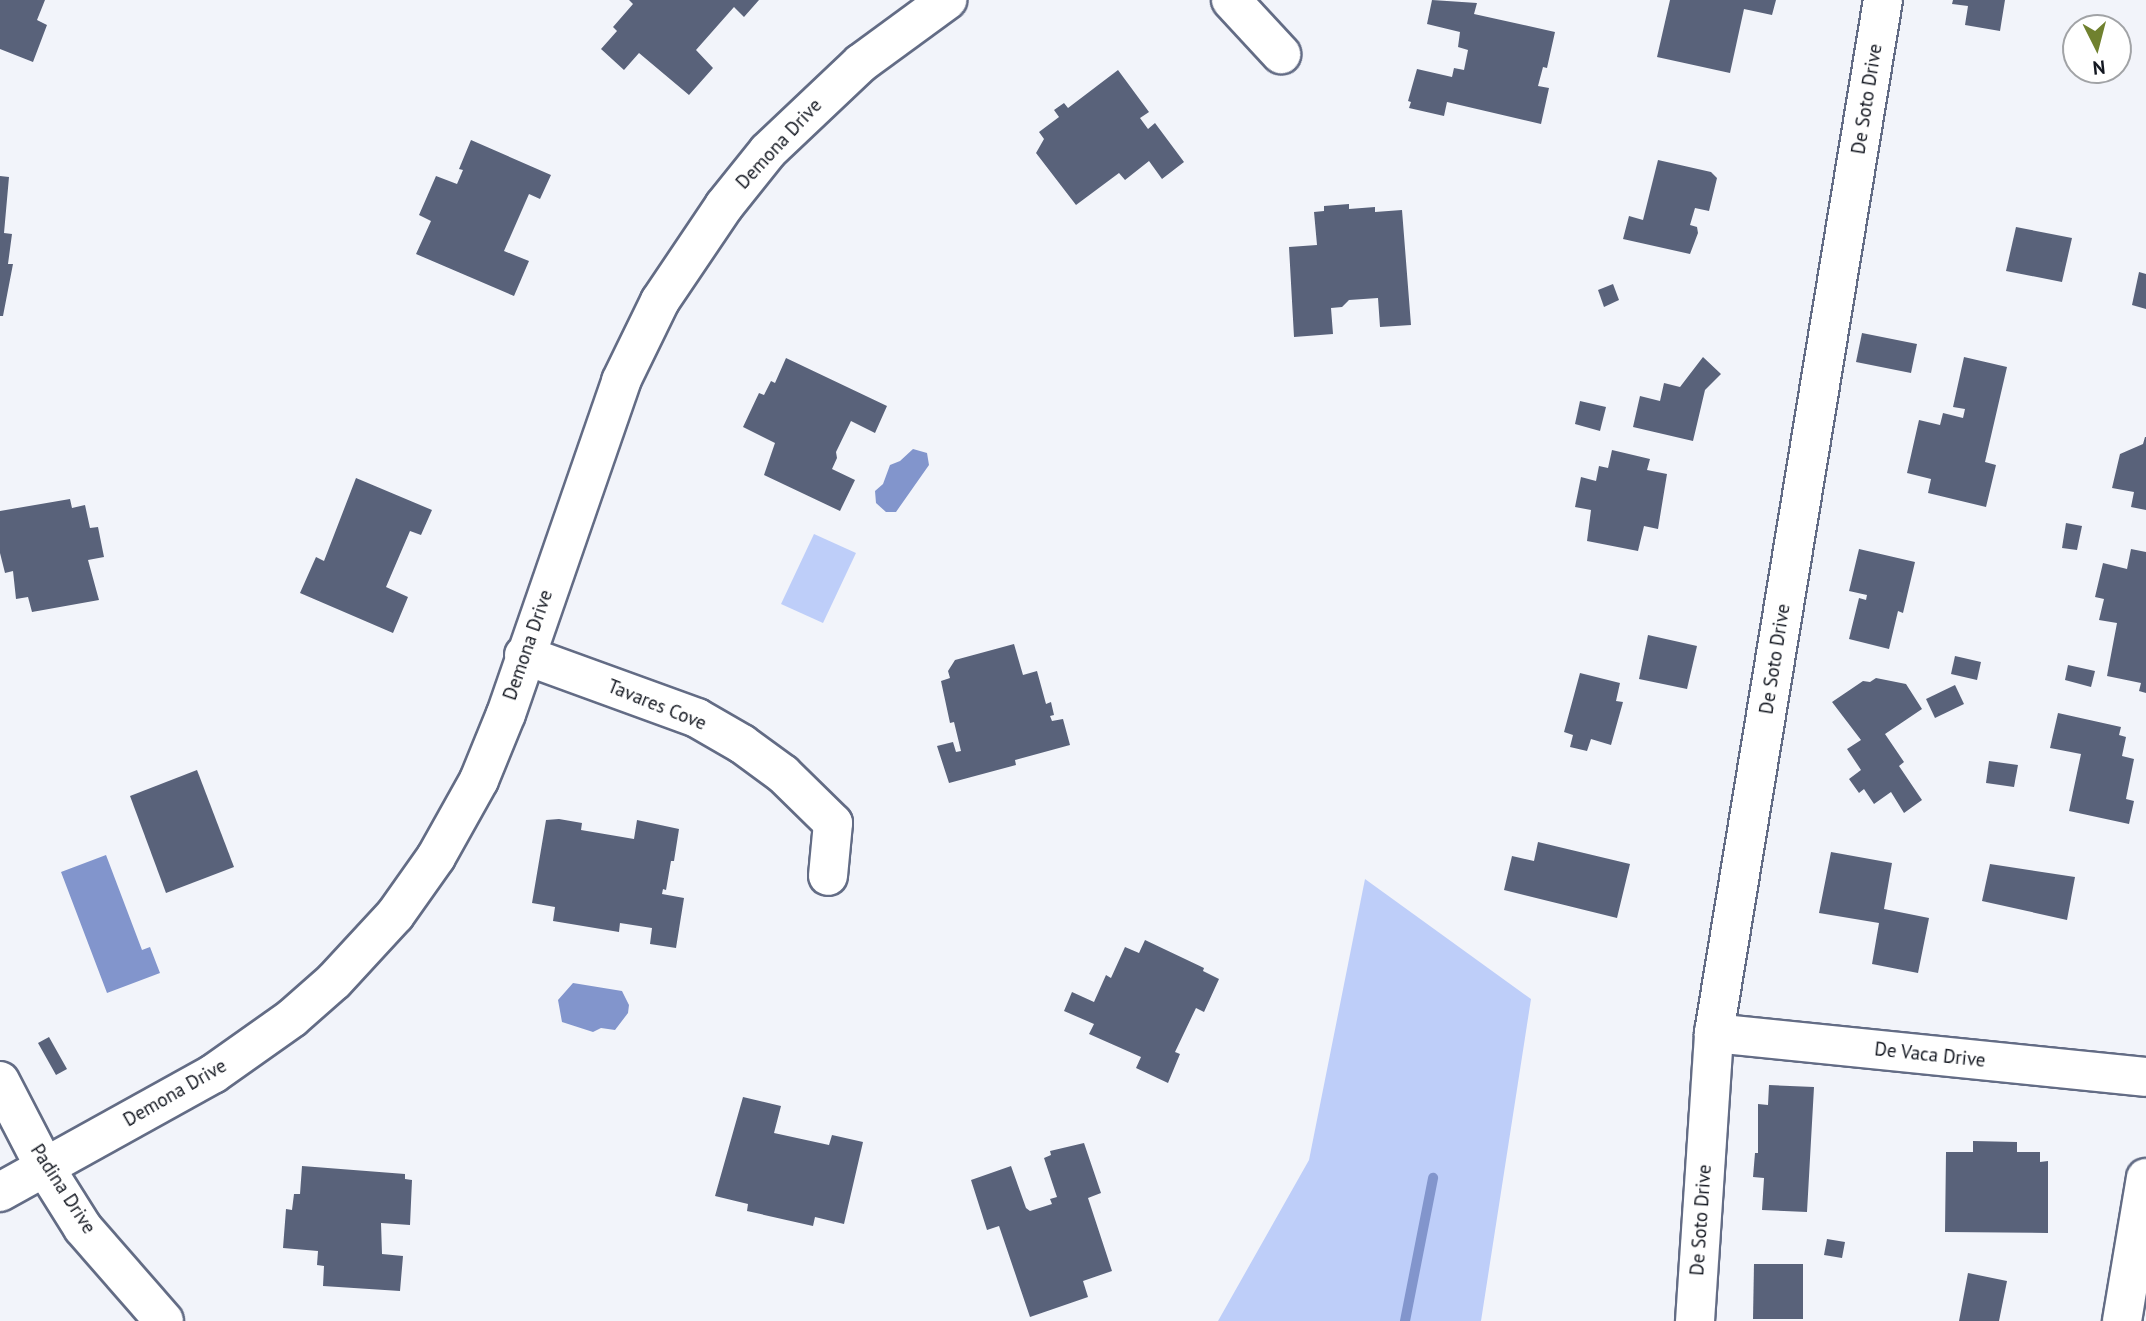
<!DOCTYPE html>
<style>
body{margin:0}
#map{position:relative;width:2146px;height:1321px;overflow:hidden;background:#f2f4fa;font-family:"PT Sans",sans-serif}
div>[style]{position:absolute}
.green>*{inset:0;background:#becef9}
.water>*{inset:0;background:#8295cc}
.stream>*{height:10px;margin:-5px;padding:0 5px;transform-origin:5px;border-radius:5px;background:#8295cc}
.building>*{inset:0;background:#59627a}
.roads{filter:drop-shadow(2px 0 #636c85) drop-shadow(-2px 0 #636c85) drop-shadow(0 2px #636c85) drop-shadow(0 -2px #636c85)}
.minor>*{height:38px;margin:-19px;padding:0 19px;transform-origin:19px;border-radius:19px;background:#fff}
span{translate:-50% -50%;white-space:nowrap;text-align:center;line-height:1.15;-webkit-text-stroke:7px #fff;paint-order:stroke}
.street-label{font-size:19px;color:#141821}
.north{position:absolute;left:2062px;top:14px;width:70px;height:70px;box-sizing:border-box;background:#fff;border:2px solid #a1a3a6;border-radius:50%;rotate:174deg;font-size:19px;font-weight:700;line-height:28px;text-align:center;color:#141821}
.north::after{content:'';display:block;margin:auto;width:24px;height:32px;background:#70812f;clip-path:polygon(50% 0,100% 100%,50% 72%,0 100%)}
</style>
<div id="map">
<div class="green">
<div style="clip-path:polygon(814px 534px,856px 553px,823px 623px,781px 604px)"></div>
<div style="clip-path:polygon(1365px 879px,1531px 999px,1481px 1321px,1218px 1321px,1309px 1160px)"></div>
</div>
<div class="water">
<div style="clip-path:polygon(913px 449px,927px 453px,929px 465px,896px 512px,886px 512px,876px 503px,875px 491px,883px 484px,890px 465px,900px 461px)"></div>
<div style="clip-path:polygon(106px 855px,142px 950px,150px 947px,160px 973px,107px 993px,61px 872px)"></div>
<div style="clip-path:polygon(573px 983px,622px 991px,629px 1005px,628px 1013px,615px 1030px,601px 1028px,593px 1032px,562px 1022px,558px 1000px)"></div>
</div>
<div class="stream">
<div style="left:1405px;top:1321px;width:146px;rotate:-78.9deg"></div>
</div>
<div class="building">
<div style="clip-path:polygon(0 0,45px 0,37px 20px,47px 25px,33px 62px,0 49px)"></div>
<div style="clip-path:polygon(629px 0,759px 0,744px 17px,734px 7px,696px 50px,713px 68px,689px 95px,639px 53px,624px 70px,601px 49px,617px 31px,613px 27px,633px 4px)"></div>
<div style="clip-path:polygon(1432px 0,1477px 3px,1474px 14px,1555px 32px,1547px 68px,1543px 67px,1538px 86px,1549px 88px,1541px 124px,1447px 102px,1444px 116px,1409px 108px,1411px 102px,1408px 101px,1417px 69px,1452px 77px,1454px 68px,1464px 70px,1468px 50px,1458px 47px,1460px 32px,1427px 24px)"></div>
<div style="clip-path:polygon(1670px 0,1776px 0,1772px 15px,1744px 9px,1730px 73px,1657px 57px)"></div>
<div style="clip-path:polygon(1953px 0,2005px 0,2000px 31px,1965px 25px,1968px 6px,1952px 4px)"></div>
<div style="clip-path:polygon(1118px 70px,1149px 112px,1140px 118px,1148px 129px,1155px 123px,1184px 162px,1162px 179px,1149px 161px,1125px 180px,1119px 173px,1076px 205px,1036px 153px,1044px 139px,1039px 132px,1059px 117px,1054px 110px,1064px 103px,1068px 108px)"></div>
<div style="clip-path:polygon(471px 140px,551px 175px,540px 199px,529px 194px,504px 251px,529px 261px,514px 296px,416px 254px,431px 221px,419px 215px,436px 176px,457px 184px,463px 170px,459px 169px)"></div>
<div style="clip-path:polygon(1658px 160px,1711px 172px,1717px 178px,1709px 211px,1695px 208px,1690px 225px,1697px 227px,1698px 233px,1690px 254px,1623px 239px,1629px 216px,1643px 220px)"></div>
<div style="clip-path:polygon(0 176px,9px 177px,4px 233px,12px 234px,8px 264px,13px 264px,3px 316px,0 316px)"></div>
<div style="clip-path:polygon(1349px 204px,1349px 209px,1375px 207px,1375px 212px,1402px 210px,1411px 325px,1380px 327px,1378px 298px,1349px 300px,1342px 307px,1331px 308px,1333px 334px,1294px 337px,1289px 247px,1317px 245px,1314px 212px,1324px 211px,1324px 206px)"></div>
<div style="clip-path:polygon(2016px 227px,2072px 238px,2062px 282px,2006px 271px)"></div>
<div style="clip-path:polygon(2139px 272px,2146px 274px,2146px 309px,2132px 305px)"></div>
<div style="clip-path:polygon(1613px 284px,1619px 300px,1604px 307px,1598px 290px)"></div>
<div style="clip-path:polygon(1862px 333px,1917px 344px,1911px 373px,1856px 362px)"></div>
<div style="clip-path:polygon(1703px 357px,1721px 374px,1705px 390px,1693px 441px,1633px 427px,1640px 396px,1660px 401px,1664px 383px,1680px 387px)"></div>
<div style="clip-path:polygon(1964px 357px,2007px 367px,1985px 462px,1996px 465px,1986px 507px,1928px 493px,1931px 479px,1907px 473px,1919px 420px,1940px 425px,1943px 413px,1963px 418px,1965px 409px,1953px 407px)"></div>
<div style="clip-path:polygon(786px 358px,887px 406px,875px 433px,851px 421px,836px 452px,837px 458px,832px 469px,855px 480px,840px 511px,764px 475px,775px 443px,743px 427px,759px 393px,764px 395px,771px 381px,775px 383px)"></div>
<div style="clip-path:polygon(1580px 401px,1606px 407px,1600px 431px,1575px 424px)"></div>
<div style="clip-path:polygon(2145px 437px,2146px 437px,2146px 510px,2131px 507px,2134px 492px,2112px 488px,2120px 454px,2143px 444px)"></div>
<div style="clip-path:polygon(1612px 450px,1650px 459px,1647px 470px,1667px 474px,1658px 529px,1644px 526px,1638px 551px,1587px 541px,1591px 510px,1575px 507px,1581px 477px,1596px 481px,1599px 466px,1608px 468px)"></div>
<div style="clip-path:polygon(356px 478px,432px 510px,421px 535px,410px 531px,386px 587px,408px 597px,393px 633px,300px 593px,316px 557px,324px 561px)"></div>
<div style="clip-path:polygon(70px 499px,72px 508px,85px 505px,90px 528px,98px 527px,104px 557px,88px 560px,99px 600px,32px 612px,28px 597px,16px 599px,13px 571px,5px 573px,0 553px,0 511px)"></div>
<div style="clip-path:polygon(2066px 523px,2082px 526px,2077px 550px,2062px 548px)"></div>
<div style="clip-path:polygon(1859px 549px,1915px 562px,1903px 613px,1898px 611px,1889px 649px,1849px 639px,1859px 598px,1866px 600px,1867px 595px,1849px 591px)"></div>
<div style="clip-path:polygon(2131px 549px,2146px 552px,2146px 693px,2139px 691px,2141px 683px,2107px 676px,2117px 623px,2099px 620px,2104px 599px,2095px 597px,2103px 563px,2127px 569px)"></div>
<div style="clip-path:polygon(1648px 635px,1697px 646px,1687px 689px,1639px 679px)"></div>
<div style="clip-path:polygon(1014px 644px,1023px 675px,1037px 671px,1046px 704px,1051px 702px,1054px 715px,1050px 716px,1052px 721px,1063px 719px,1070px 745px,1015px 760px,1016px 765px,949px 783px,937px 746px,953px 742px,956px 752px,961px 751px,954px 722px,950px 723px,941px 681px,950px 678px,948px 671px,955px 660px)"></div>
<div style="clip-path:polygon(1955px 656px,1981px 662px,1977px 680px,1951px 674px)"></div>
<div style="clip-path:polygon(2068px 665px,2095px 671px,2091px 687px,2065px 680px)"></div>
<div style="clip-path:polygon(1580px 673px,1620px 683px,1616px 701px,1623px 702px,1611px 745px,1591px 739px,1587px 751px,1570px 747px,1573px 735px,1564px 732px)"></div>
<div style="clip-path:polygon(1876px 678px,1906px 684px,1922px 709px,1885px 734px,1904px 762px,1899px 766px,1922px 800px,1904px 813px,1891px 792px,1874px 804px,1864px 789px,1859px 793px,1849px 779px,1861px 770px,1847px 749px,1861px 740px,1832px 702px,1863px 681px,1870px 682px)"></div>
<div style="clip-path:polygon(1955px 685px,1964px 704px,1935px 718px,1926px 699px)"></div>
<div style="clip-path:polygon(2058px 713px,2121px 727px,2119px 735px,2126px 737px,2122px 756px,2134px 759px,2126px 799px,2134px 801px,2129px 824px,2069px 811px,2081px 754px,2050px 748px)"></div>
<div style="clip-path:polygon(1989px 761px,2018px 765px,2014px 787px,1986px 783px)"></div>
<div style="clip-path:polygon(197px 770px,234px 867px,166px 893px,130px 796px)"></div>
<div style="clip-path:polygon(559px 819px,582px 823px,581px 830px,634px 839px,637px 820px,679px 829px,674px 861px,671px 861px,666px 890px,663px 889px,662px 894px,684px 898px,676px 948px,650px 944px,652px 928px,620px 923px,619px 932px,553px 921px,555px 907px,532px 903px,546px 820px)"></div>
<div style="clip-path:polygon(1538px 842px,1630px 864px,1617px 918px,1504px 890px,1512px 856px,1534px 861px)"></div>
<div style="clip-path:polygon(1831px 852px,1892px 863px,1884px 909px,1929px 918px,1918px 973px,1872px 964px,1879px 923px,1819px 913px)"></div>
<div style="clip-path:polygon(1990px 864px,2075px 877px,2067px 920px,1982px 901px)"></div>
<div style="clip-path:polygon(1145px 940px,1204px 968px,1203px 971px,1219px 979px,1204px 1012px,1196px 1008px,1175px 1052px,1180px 1054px,1168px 1083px,1136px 1068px,1141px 1057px,1089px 1034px,1094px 1024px,1064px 1011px,1072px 992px,1094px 1002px,1106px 975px,1111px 978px,1125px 947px,1139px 953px)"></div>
<div style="clip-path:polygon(49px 1037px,67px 1069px,56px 1075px,38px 1043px)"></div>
<div style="clip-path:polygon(1769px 1085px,1814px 1087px,1807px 1212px,1762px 1210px,1764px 1178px,1753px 1177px,1755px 1153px,1758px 1153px,1758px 1104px,1768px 1105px)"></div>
<div style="clip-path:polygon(743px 1097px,781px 1106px,774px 1133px,829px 1145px,832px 1135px,863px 1142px,844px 1224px,815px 1217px,813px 1226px,747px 1211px,748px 1204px,715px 1196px)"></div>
<div style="clip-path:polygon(1973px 1141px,2017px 1142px,2017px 1152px,2040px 1152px,2040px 1162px,2048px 1161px,2048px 1233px,1945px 1232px,1946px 1152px,1973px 1152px)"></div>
<div style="clip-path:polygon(1084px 1143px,1101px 1193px,1088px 1198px,1112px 1271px,1083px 1281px,1088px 1297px,1030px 1317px,999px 1226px,987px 1230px,971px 1180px,1011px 1166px,1026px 1208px,1030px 1211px,1052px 1204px,1050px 1199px,1057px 1197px,1044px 1158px,1051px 1155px,1050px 1151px)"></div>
<div style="clip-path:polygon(302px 1166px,405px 1174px,405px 1179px,412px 1180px,410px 1225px,381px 1223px,382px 1254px,403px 1256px,400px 1291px,323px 1286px,324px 1266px,317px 1265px,318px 1251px,283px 1248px,286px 1209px,292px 1210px,294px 1194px,300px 1194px)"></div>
<div style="clip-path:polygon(1827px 1239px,1845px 1242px,1842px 1258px,1824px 1255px)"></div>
<div style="clip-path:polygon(1754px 1264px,1803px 1264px,1803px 1319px,1753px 1319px)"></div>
<div style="clip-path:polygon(1968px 1273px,2007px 1281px,1999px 1321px,1959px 1321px)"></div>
</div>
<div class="roads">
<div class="minor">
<div style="left:1231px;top:0;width:74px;rotate:47.2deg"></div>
<div style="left:524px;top:655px;width:184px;rotate:20deg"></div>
<div style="left:697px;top:718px;width:52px;rotate:30deg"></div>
<div style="left:742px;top:744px;width:51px;rotate:36.2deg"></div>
<div style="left:783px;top:774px;width:70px;rotate:44.4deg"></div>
<div style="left:833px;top:823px;width:53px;rotate:95.4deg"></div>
<div style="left:1714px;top:1033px;width:434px;rotate:5.8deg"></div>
<div style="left:0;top:1081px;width:96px;rotate:62.6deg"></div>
<div style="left:44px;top:1166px;width:73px;rotate:57.8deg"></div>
<div style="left:83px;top:1228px;width:123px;rotate:48.9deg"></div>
<div style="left:0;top:1192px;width:244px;rotate:-29deg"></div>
<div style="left:213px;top:1074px;width:97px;rotate:-35.3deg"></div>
<div style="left:292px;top:1018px;width:56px;rotate:-41.4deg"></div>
<div style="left:334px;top:981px;width:90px;rotate:-47.3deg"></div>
<div style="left:395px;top:915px;width:71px;rotate:-54.7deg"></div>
<div style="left:436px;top:857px;width:88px;rotate:-60.8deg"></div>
<div style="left:479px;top:780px;width:71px;rotate:-67.8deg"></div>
<div style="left:506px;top:714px;width:352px;rotate:-70.9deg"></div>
<div style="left:621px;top:381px;width:89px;rotate:-64deg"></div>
<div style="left:660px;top:301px;width:115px;rotate:-56deg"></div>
<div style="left:724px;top:206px;width:70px;rotate:-51.3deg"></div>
<div style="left:768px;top:151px;width:128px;rotate:-43.4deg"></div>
<div style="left:861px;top:63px;width:107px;rotate:-36.2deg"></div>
<div style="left:1695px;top:1321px;width:289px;rotate:-86.2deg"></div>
<div style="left:1714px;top:1033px;width:1047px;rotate:-80.71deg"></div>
<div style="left:2122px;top:1321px;width:145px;rotate:-80.5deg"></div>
</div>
</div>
<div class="street-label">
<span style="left:1867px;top:99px;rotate:-81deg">De Soto Drive</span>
<span style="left:779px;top:144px;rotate:-47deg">Demona Drive</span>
<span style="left:528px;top:645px;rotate:-71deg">Demona Drive</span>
<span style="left:1775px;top:659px;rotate:-81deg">De Soto Drive</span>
<span style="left:657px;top:705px;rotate:22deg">Tavares Cove</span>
<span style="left:1930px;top:1055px;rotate:6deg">De Vaca Drive</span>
<span style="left:175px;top:1093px;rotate:-30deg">Demona Drive</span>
<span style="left:63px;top:1189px;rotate:57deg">Padina Drive</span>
<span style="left:1701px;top:1220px;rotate:-86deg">De Soto Drive</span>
</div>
<div class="north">N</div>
</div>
